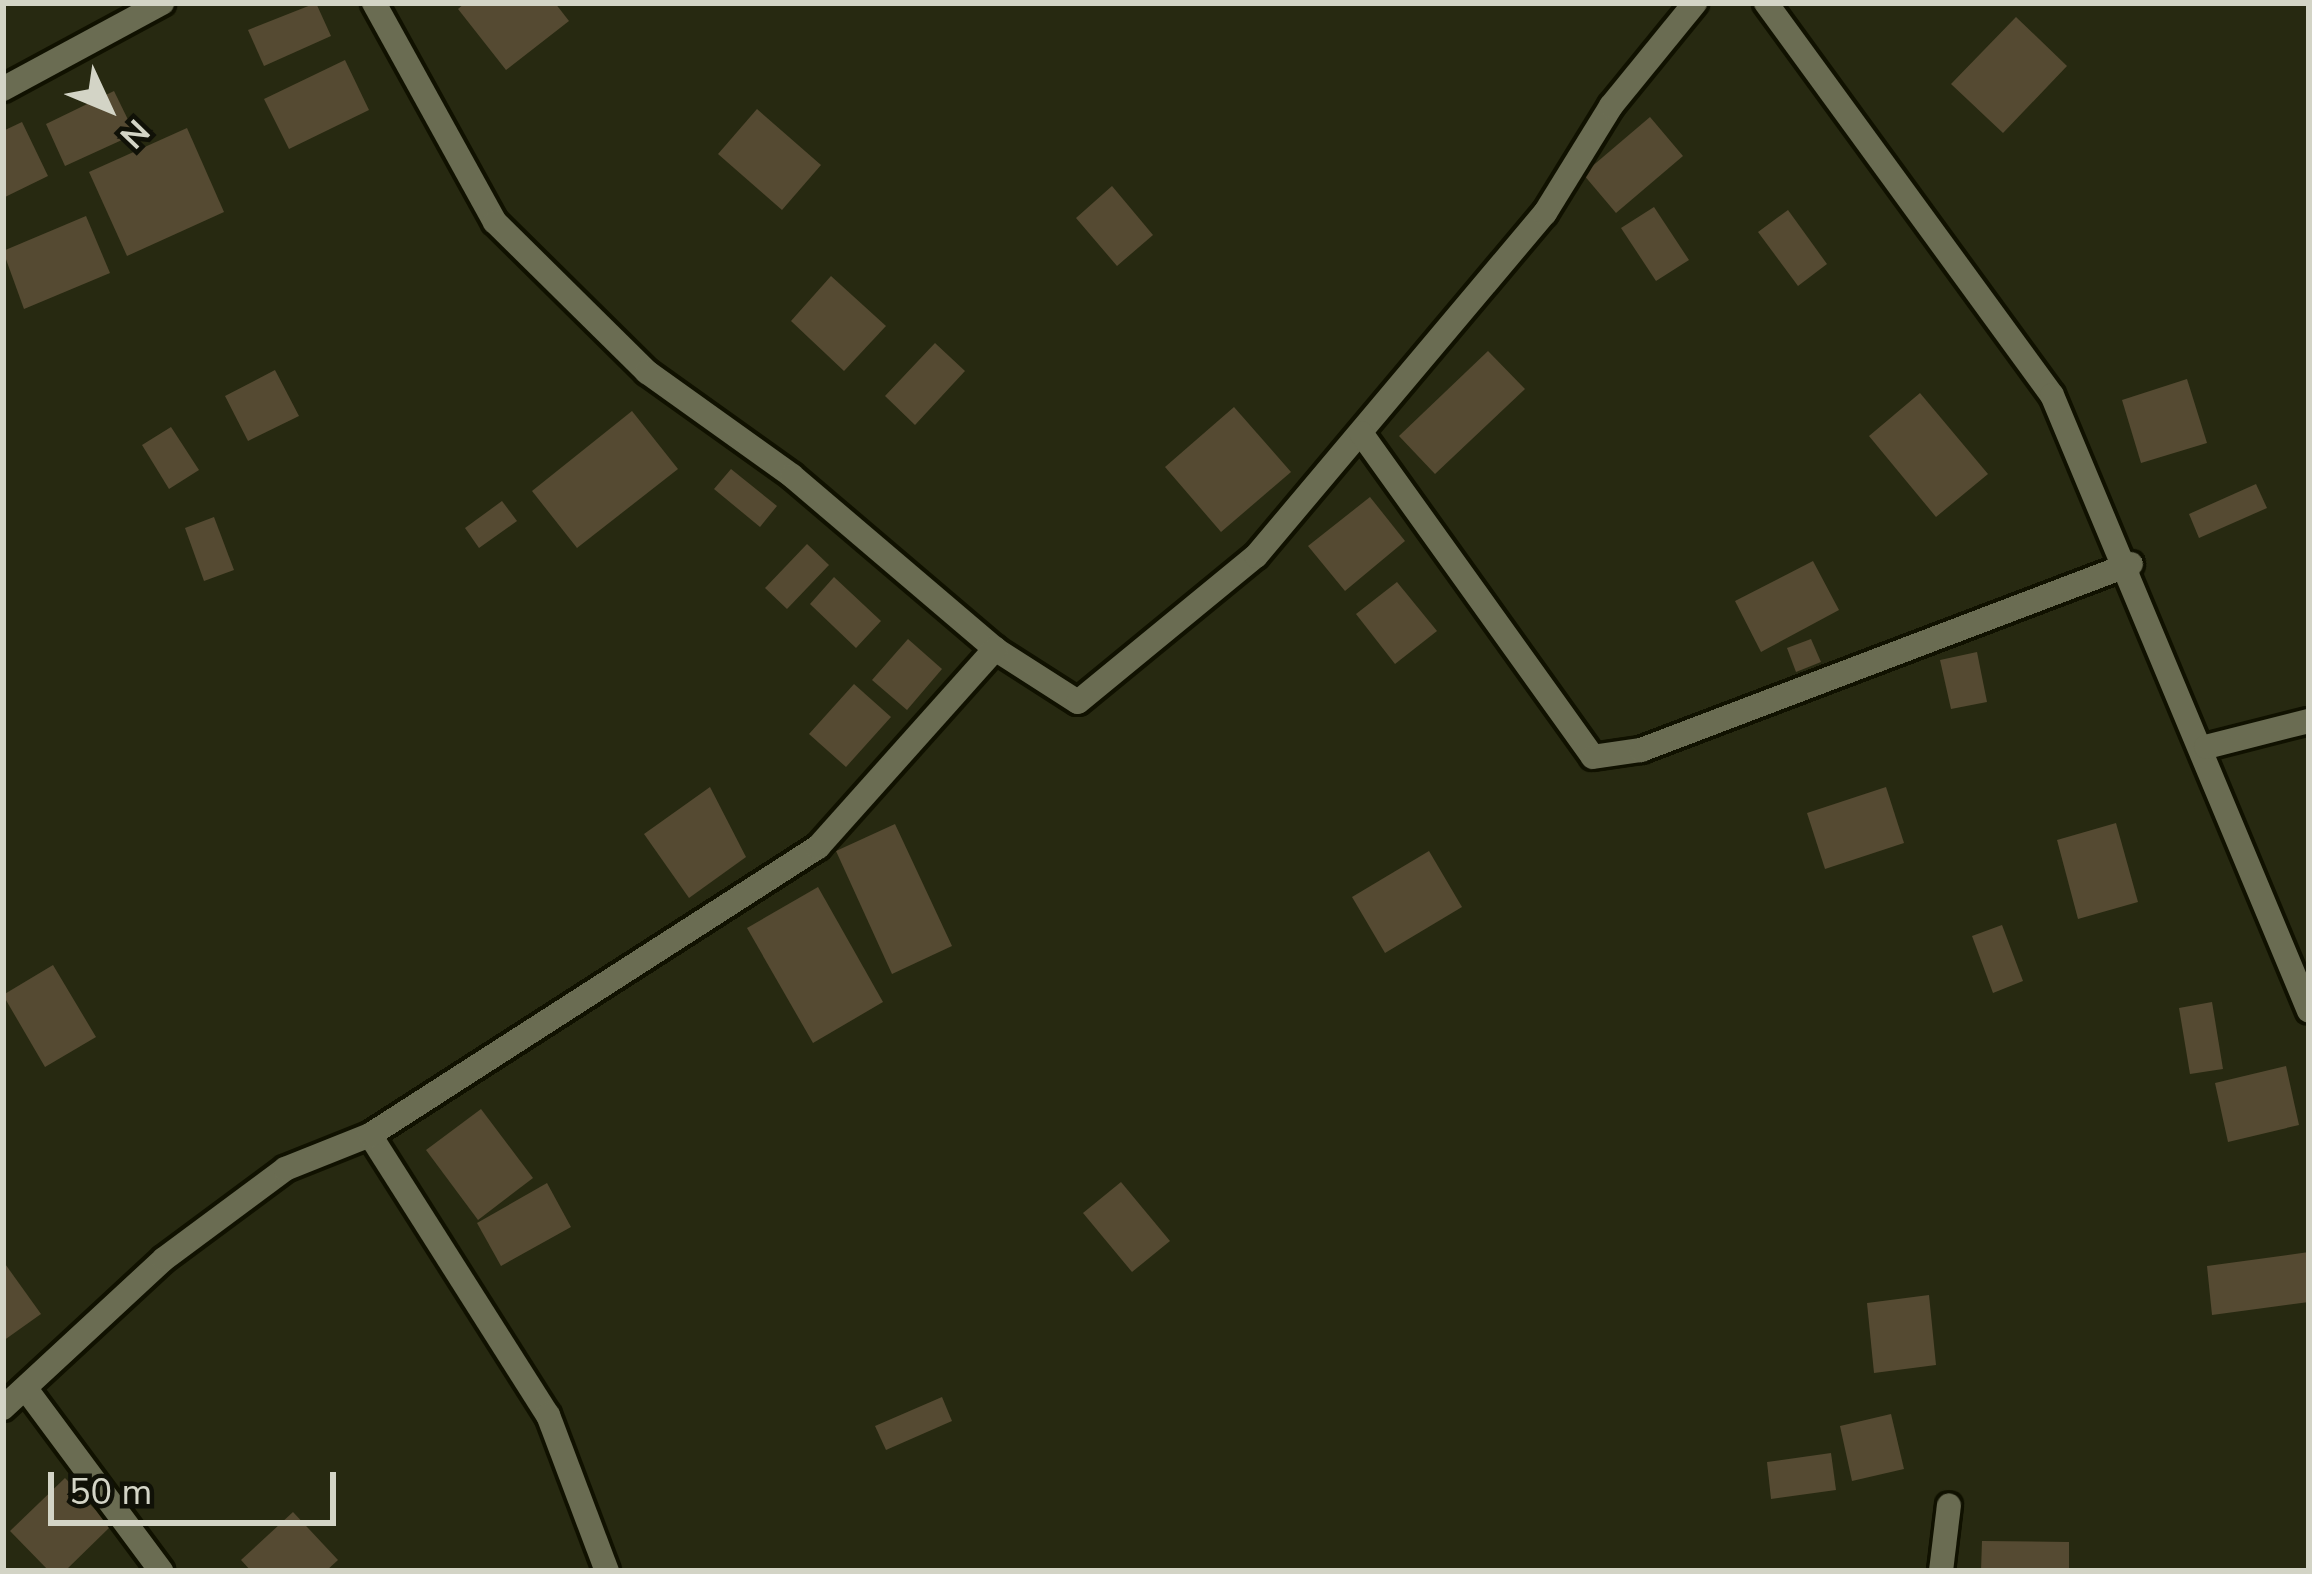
<!DOCTYPE html>
<style>
body{margin:0}
#map{position:relative;width:2312px;height:1574px;overflow:hidden;background:#272911;font-family:"Nunito Sans",sans-serif}
div>[style]{position:absolute}
.building>*{inset:0;background:#554a32}
.roads{filter:drop-shadow(3px 0 #101100) drop-shadow(-3px 0 #101100) drop-shadow(0 3px #101100) drop-shadow(0 -3px #101100)}
.minor>*{height:24px;margin:-12px;padding:0 12px;transform-origin:12px;border-radius:12px;background:#6a6c52}
span{translate:-50% -50%;white-space:nowrap;text-align:center;line-height:1.15;-webkit-text-stroke:10px #101107;paint-order:stroke}
.frame{position:absolute;inset:0;border:6px solid #d3d4c6;pointer-events:none}
.north{position:absolute;left:48px;top:48px;width:120px;height:120px;-webkit-text-stroke:9px #101107;paint-order:stroke;rotate:134deg;font-size:33px;font-weight:700;line-height:48px;text-align:center;color:#d3d4c6}
.north::after{content:'';display:block;margin:auto;width:42px;height:54px;background:#d3d4c6;clip-path:polygon(50% 0,100% 100%,50% 72%,0 100%)}
.scale{position:absolute;left:48px;top:1472px;width:288px;height:54px;box-sizing:border-box;border:6px solid #d3d4c6;border-top:0;padding-left:15px;font-size:36px;line-height:42px;white-space:nowrap;color:#d3d4c6;-webkit-text-stroke:9px #101107;paint-order:stroke}
</style>
<div id="map">
<div class="building">
<div style="clip-path:polygon(316px 3px,331px 36px,264px 66px,248px 30px)"></div>
<div style="clip-path:polygon(465px 3px,555px 3px,569px 21px,506px 70px,458px 9px)"></div>
<div style="clip-path:polygon(2016px 17px,2067px 66px,2003px 133px,1951px 84px)"></div>
<div style="clip-path:polygon(345px 60px,369px 110px,289px 149px,264px 99px)"></div>
<div style="clip-path:polygon(114px 91px,135px 134px,65px 166px,46px 124px)"></div>
<div style="clip-path:polygon(757px 109px,821px 165px,782px 210px,718px 154px)"></div>
<div style="clip-path:polygon(1650px 117px,1683px 156px,1616px 213px,1583px 174px)"></div>
<div style="clip-path:polygon(22px 122px,48px 176px,3px 198px,3px 131px)"></div>
<div style="clip-path:polygon(187px 128px,224px 212px,127px 256px,89px 172px)"></div>
<div style="clip-path:polygon(1112px 186px,1153px 235px,1117px 266px,1076px 218px)"></div>
<div style="clip-path:polygon(1654px 207px,1689px 260px,1656px 281px,1621px 228px)"></div>
<div style="clip-path:polygon(1788px 210px,1827px 264px,1798px 286px,1758px 232px)"></div>
<div style="clip-path:polygon(86px 216px,110px 273px,24px 309px,3px 251px)"></div>
<div style="clip-path:polygon(831px 276px,886px 326px,844px 371px,791px 321px)"></div>
<div style="clip-path:polygon(935px 343px,965px 371px,915px 425px,885px 396px)"></div>
<div style="clip-path:polygon(1488px 351px,1525px 389px,1435px 474px,1399px 436px)"></div>
<div style="clip-path:polygon(275px 370px,299px 416px,248px 441px,225px 396px)"></div>
<div style="clip-path:polygon(2187px 379px,2207px 443px,2141px 463px,2122px 400px)"></div>
<div style="clip-path:polygon(1920px 393px,1988px 474px,1936px 517px,1869px 436px)"></div>
<div style="clip-path:polygon(1234px 407px,1291px 472px,1221px 532px,1165px 467px)"></div>
<div style="clip-path:polygon(632px 411px,678px 469px,577px 548px,532px 491px)"></div>
<div style="clip-path:polygon(171px 427px,199px 470px,169px 489px,142px 445px)"></div>
<div style="clip-path:polygon(731px 469px,777px 506px,760px 527px,714px 489px)"></div>
<div style="clip-path:polygon(2256px 484px,2267px 508px,2199px 538px,2189px 514px)"></div>
<div style="clip-path:polygon(1370px 497px,1405px 541px,1345px 591px,1308px 546px)"></div>
<div style="clip-path:polygon(502px 501px,517px 521px,479px 548px,465px 528px)"></div>
<div style="clip-path:polygon(214px 517px,234px 570px,204px 581px,185px 528px)"></div>
<div style="clip-path:polygon(807px 544px,829px 565px,787px 609px,765px 588px)"></div>
<div style="clip-path:polygon(1813px 561px,1839px 610px,1761px 652px,1735px 601px)"></div>
<div style="clip-path:polygon(834px 577px,881px 621px,856px 648px,810px 604px)"></div>
<div style="clip-path:polygon(1397px 582px,1437px 631px,1395px 664px,1356px 614px)"></div>
<div style="clip-path:polygon(908px 639px,942px 669px,907px 710px,872px 680px)"></div>
<div style="clip-path:polygon(1811px 639px,1821px 662px,1796px 672px,1787px 648px)"></div>
<div style="clip-path:polygon(1977px 652px,1987px 702px,1951px 709px,1940px 660px)"></div>
<div style="clip-path:polygon(854px 684px,891px 717px,846px 767px,809px 734px)"></div>
<div style="clip-path:polygon(710px 787px,746px 857px,689px 898px,644px 834px)"></div>
<div style="clip-path:polygon(1886px 787px,1904px 843px,1825px 869px,1807px 813px)"></div>
<div style="clip-path:polygon(2116px 823px,2138px 902px,2078px 919px,2057px 840px)"></div>
<div style="clip-path:polygon(895px 824px,952px 946px,892px 974px,836px 851px)"></div>
<div style="clip-path:polygon(1429px 851px,1462px 907px,1385px 953px,1352px 897px)"></div>
<div style="clip-path:polygon(818px 887px,883px 1002px,813px 1043px,747px 928px)"></div>
<div style="clip-path:polygon(2002px 925px,2023px 981px,1993px 993px,1972px 936px)"></div>
<div style="clip-path:polygon(53px 965px,96px 1037px,45px 1067px,3px 995px)"></div>
<div style="clip-path:polygon(2212px 1002px,2223px 1069px,2190px 1074px,2179px 1008px)"></div>
<div style="clip-path:polygon(2286px 1066px,2299px 1125px,2228px 1142px,2215px 1083px)"></div>
<div style="clip-path:polygon(481px 1109px,533px 1178px,478px 1220px,426px 1150px)"></div>
<div style="clip-path:polygon(1121px 1182px,1170px 1241px,1132px 1272px,1083px 1213px)"></div>
<div style="clip-path:polygon(547px 1183px,571px 1227px,501px 1266px,477px 1223px)"></div>
<div style="clip-path:polygon(2309px 1252px,2309px 1302px,2212px 1315px,2207px 1266px)"></div>
<div style="clip-path:polygon(3px 1261px,41px 1314px,3px 1341px)"></div>
<div style="clip-path:polygon(1929px 1295px,1936px 1365px,1874px 1373px,1867px 1303px)"></div>
<div style="clip-path:polygon(942px 1397px,952px 1421px,886px 1450px,875px 1426px)"></div>
<div style="clip-path:polygon(1891px 1414px,1904px 1469px,1852px 1481px,1840px 1426px)"></div>
<div style="clip-path:polygon(1831px 1453px,1836px 1490px,1771px 1499px,1767px 1462px)"></div>
<div style="clip-path:polygon(65px 1478px,111px 1526px,65px 1571px,49px 1571px,10px 1531px)"></div>
<div style="clip-path:polygon(293px 1512px,338px 1560px,326px 1571px,251px 1571px,241px 1560px)"></div>
<div style="clip-path:polygon(1982px 1541px,2069px 1542px,2069px 1571px,1981px 1571px)"></div>
</div>
<div class="roads">
<div class="minor">
<div style="left:374px;top:3px;width:250px;rotate:61.1deg"></div>
<div style="left:495px;top:222px;width:214px;rotate:44.6deg"></div>
<div style="left:647px;top:372px;width:178px;rotate:35.6deg"></div>
<div style="left:792px;top:476px;width:267px;rotate:40.4deg"></div>
<div style="left:995px;top:649px;width:98px;rotate:32.6deg"></div>
<div style="left:1078px;top:702px;width:230px;rotate:-39.4deg"></div>
<div style="left:1256px;top:556px;width:449px;rotate:-49.9deg"></div>
<div style="left:1545px;top:213px;width:126px;rotate:-58.3deg"></div>
<div style="left:1611px;top:106px;width:133px;rotate:-50.8deg"></div>
<div style="left:1766px;top:3px;width:485px;rotate:53.9deg"></div>
<div style="left:2052px;top:395px;width:667px;rotate:67.35deg"></div>
<div style="left:3px;top:89px;width:181px;rotate:-28.4deg"></div>
<div style="left:1361px;top:433px;width:398px;rotate:54.4deg"></div>
<div style="left:1593px;top:757px;width:49px;rotate:-8.3deg"></div>
<div style="left:1641px;top:750px;width:524px;rotate:-20.79deg"></div>
<div style="left:2206px;top:747px;width:106px;rotate:-14.2deg"></div>
<div style="left:370px;top:1135px;width:332px;rotate:57.6deg"></div>
<div style="left:548px;top:1415px;width:167px;rotate:69.3deg"></div>
<div style="left:26px;top:1389px;width:227px;rotate:53.4deg"></div>
<div style="left:3px;top:1408px;width:219px;rotate:-42.8deg"></div>
<div style="left:164px;top:1259px;width:151px;rotate:-36.6deg"></div>
<div style="left:285px;top:1169px;width:92px;rotate:-21.8deg"></div>
<div style="left:370px;top:1135px;width:533px;rotate:-32.74deg"></div>
<div style="left:818px;top:847px;width:266px;rotate:-48.2deg"></div>
<div style="left:1941px;top:1571px;width:66px;rotate:-83.1deg"></div>
</div>
</div>
<div class="frame"></div>
<div class="north">N</div>
<div class="scale">50 m</div>
</div>
